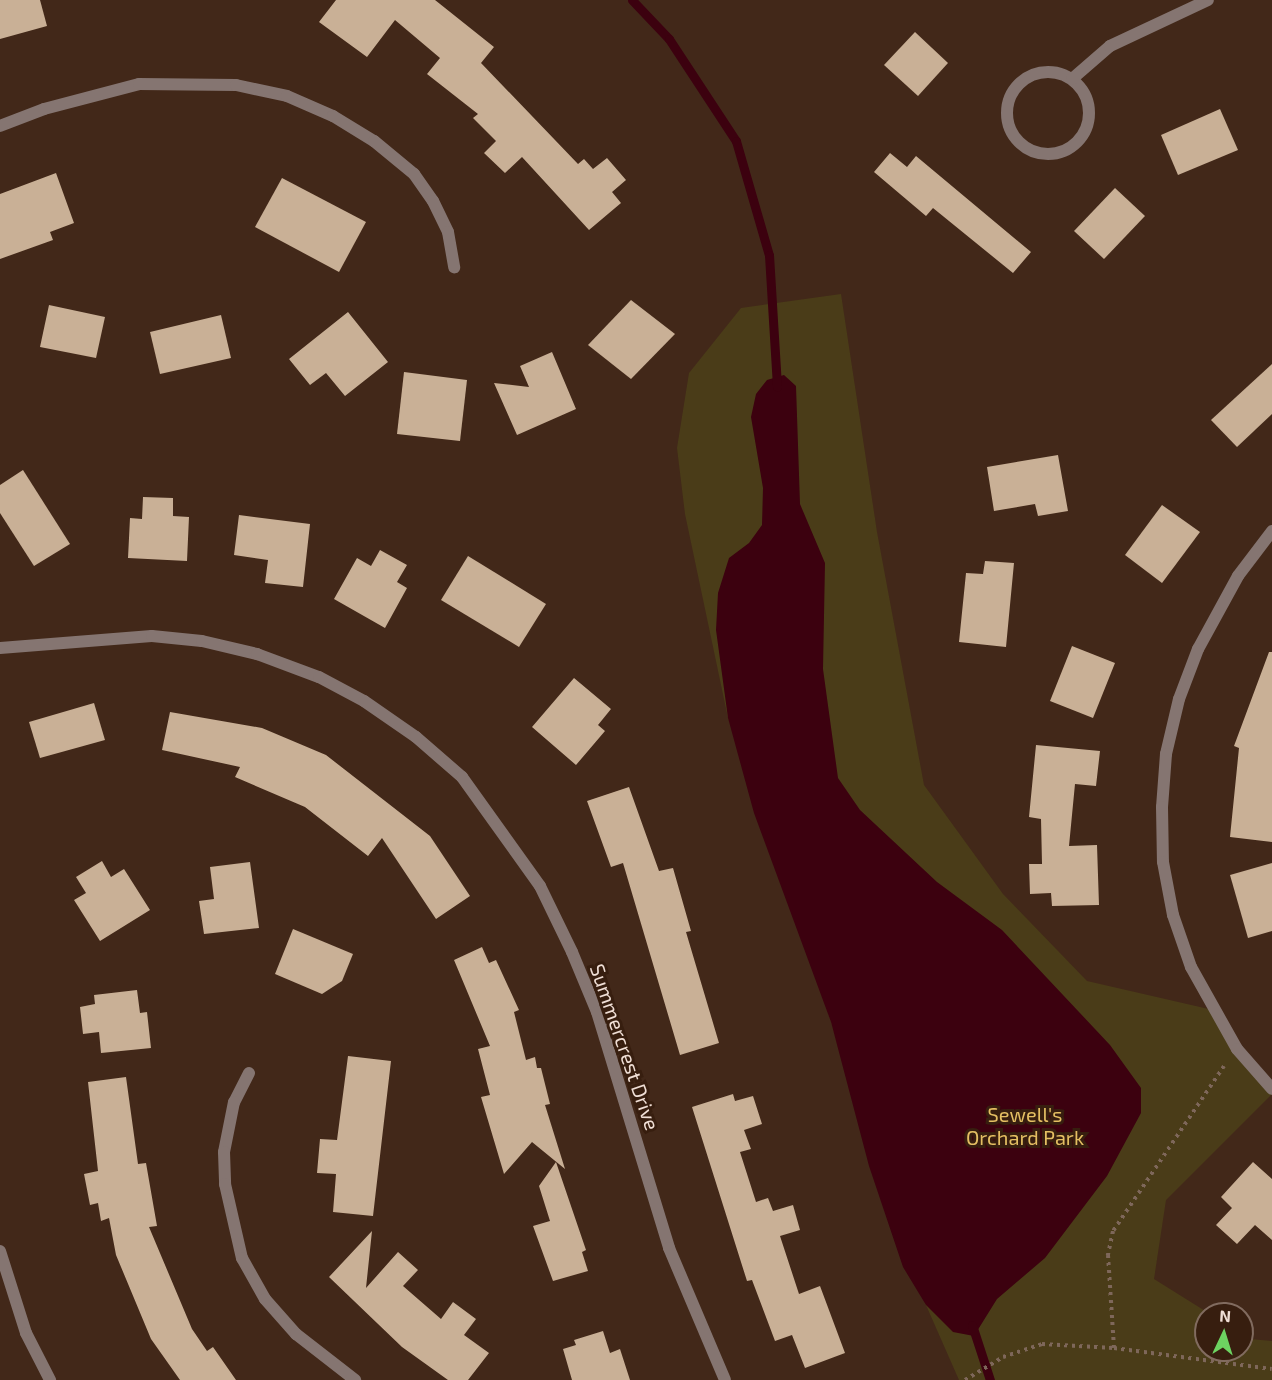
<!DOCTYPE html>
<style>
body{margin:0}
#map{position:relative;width:1272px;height:1380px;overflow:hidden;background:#422819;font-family:"Exo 2",sans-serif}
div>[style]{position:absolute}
.green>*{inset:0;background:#4a3c18}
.water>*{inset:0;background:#3c010f}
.stream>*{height:9px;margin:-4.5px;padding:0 4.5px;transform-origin:4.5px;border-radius:4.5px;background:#3c010f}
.building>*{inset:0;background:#c9b096}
.path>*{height:4px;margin-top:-2px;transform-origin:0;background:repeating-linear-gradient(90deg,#7e675a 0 3px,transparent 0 7.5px)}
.minor>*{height:12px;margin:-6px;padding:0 6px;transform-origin:6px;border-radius:6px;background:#857571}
.minor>.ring{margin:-6px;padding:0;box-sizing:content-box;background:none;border:12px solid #857571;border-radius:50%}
span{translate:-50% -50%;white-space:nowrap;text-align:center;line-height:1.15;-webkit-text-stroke:6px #371e0f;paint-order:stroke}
.street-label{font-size:20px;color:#f0dfd6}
.park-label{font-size:20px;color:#e5bf63}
.north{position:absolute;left:1194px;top:1302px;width:60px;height:60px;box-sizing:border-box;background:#371e0f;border:2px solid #816b5f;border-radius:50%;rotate:4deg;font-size:16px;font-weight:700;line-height:24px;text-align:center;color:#f0dfd6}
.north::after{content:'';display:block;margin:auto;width:21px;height:27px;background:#6dd361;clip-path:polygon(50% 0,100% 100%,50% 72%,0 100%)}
</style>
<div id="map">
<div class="green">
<div style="clip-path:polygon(841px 294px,877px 532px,924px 785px,1003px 894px,1087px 981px,1213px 1010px,1272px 1094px,1166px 1200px,1154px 1279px,1210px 1314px,1206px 1314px,1206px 1350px,1242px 1350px,1242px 1334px,1250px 1339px,1272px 1341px,1272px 1380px,959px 1380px,885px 1212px,831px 1022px,728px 718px,685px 514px,677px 448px,689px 373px,741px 308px)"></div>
</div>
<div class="water">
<div style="clip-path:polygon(784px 375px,796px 386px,800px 504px,825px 563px,823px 669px,838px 778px,860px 810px,937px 882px,1002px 930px,1110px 1045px,1141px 1088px,1141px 1113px,1107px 1176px,1045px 1258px,997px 1299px,974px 1336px,953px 1332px,926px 1305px,903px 1267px,869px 1166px,831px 1022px,754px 813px,728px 718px,716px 630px,718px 593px,729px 558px,749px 543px,762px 525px,763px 488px,751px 417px,756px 394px,767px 380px)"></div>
</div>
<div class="stream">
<div style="left:632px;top:0;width:54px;rotate:46.5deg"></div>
<div style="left:669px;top:39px;width:122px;rotate:56.7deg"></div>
<div style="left:736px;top:141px;width:119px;rotate:73.9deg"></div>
<div style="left:769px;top:255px;width:132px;rotate:86.5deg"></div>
<div style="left:972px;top:1325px;width:58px;rotate:71.9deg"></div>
</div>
<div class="building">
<div style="clip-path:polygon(0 0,40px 0,47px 26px,0 39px)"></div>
<div style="clip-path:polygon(336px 0,435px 0,494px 47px,481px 63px,578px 164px,584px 159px,593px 169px,607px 158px,626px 180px,612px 192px,621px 203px,589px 230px,522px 157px,505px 173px,484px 153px,496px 141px,473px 118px,478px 114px,427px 74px,440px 58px,395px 20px,367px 57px,319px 22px)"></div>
<div style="clip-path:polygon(915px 32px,948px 63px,918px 96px,884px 65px)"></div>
<div style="clip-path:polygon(1220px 109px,1238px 150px,1178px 175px,1161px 135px)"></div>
<div style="clip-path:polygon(890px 153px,907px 167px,916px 156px,1031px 252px,1013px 273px,933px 208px,926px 216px,874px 172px)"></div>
<div style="clip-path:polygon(56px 173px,74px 223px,50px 232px,53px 240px,0 259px,0 194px)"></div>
<div style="clip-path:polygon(282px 178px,366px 222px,339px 272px,255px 227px)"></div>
<div style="clip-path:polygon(1115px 188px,1145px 216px,1104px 259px,1074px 231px)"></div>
<div style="clip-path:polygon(631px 300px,675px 334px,631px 379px,588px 345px)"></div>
<div style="clip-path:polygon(49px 305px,105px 317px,96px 358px,40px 347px)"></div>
<div style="clip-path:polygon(348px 312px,388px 362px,345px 396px,326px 373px,310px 385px,289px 359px)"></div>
<div style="clip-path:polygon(221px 315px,231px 358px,160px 374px,150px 332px)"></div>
<div style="clip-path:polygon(552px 352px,576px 409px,517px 435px,494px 383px,529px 387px,520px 366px)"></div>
<div style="clip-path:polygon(1272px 364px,1272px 414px,1237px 447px,1211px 420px)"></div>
<div style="clip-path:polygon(404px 372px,467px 380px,460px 441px,397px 434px)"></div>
<div style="clip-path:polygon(1058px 455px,1068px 511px,1038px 516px,1035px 504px,994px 511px,987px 467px)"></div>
<div style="clip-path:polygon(23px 470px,70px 544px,34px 566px,0 513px,0 485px)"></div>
<div style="clip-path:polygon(143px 497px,173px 498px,173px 516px,189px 517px,187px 561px,128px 558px,130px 518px,142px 519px)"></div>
<div style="clip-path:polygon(1162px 505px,1200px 532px,1162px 583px,1125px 555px)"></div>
<div style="clip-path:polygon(239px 515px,310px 524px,303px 587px,265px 583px,268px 560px,234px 555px)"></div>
<div style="clip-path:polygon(380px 550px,407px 565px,397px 582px,407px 588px,385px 628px,334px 599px,357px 558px,371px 566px)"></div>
<div style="clip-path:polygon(468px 556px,546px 604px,519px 647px,441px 600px)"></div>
<div style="clip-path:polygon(985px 561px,1014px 563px,1006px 647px,959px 642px,966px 573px,983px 574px)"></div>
<div style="clip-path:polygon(1072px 646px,1115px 663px,1093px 718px,1050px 701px)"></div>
<div style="clip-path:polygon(1269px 652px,1272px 652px,1272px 842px,1230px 837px,1239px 748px,1234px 746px)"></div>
<div style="clip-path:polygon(574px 678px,611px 709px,598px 725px,605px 731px,576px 765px,532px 727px)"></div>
<div style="clip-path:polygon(94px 703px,105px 740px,40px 758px,29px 722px)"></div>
<div style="clip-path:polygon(170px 712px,262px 728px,326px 755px,430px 836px,470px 896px,436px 919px,382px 838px,368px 856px,305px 807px,235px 777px,240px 767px,162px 750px)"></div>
<div style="clip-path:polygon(1036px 745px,1100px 751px,1096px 786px,1075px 784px,1069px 846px,1097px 845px,1099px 905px,1052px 906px,1051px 893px,1030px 894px,1029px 864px,1042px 864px,1041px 819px,1029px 817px)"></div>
<div style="clip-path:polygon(629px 787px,659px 871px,673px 868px,691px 931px,686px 932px,719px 1043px,680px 1055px,623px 863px,611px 867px,587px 801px)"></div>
<div style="clip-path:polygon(102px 861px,111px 877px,124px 869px,150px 910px,100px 941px,74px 900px,86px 893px,76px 877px)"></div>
<div style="clip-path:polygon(250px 862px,259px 928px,204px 934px,199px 901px,214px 899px,210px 867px)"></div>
<div style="clip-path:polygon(1272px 863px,1272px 931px,1248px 938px,1230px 875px)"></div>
<div style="clip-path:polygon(293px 929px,353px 954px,342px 981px,322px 994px,275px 974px)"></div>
<div style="clip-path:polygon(482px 947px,489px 963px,496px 960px,519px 1010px,514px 1012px,526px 1060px,535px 1057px,537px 1068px,541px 1068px,550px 1104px,545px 1105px,565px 1169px,532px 1142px,504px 1174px,481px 1097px,490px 1095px,478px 1049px,490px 1046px,454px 960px)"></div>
<div style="clip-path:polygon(137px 990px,140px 1013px,147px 1012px,151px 1048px,101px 1053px,99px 1032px,83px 1034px,80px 1007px,95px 1004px,94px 995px)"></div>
<div style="clip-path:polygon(348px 1056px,391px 1061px,373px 1216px,333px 1212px,336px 1174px,317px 1173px,320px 1139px,337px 1140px)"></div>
<div style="clip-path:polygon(126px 1077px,138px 1164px,146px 1163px,157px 1226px,149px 1227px,192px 1329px,207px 1351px,213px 1347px,236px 1380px,180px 1380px,151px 1339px,116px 1255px,109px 1218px,101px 1221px,98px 1203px,90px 1205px,84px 1174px,98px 1171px,88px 1082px)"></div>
<div style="clip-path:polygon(733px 1094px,735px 1101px,753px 1096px,762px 1124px,744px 1130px,751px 1149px,740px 1152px,756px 1202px,768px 1198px,773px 1211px,793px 1205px,800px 1230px,780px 1236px,799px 1294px,820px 1286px,845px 1353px,805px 1368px,792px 1335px,775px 1341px,752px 1280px,747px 1281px,692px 1107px)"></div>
<div style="clip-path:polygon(556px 1162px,586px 1250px,582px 1252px,588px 1271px,553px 1281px,533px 1226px,550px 1221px,539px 1186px)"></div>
<div style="clip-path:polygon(1253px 1162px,1272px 1179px,1272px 1240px,1255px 1225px,1237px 1244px,1216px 1225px,1232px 1208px,1221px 1197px)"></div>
<div style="clip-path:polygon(372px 1231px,366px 1288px,398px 1252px,418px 1270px,403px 1286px,441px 1319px,453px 1302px,476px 1319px,464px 1335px,489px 1353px,468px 1380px,448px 1380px,402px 1347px,329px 1277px)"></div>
<div style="clip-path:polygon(603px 1331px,610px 1353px,620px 1349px,630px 1380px,572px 1380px,563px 1349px,576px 1345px,574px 1340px)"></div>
</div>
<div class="path">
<div style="left:1224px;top:1066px;width:199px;rotate:123.9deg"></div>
<div style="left:1113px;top:1231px;width:25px;rotate:102deg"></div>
<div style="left:1108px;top:1255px;width:93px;rotate:86.3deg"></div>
<div style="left:1114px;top:1348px;width:159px;rotate:7.6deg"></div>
<div style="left:965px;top:1380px;width:44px;rotate:-31.2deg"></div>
<div style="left:1003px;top:1357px;width:41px;rotate:-18.4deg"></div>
<div style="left:1042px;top:1344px;width:72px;rotate:3.2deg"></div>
</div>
<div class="minor">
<div class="ring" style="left:1007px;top:72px;width:70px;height:70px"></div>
<div style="left:1072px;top:79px;width:50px;rotate:-41deg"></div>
<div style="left:1110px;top:46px;width:108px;rotate:-25.1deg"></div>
<div style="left:0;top:126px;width:47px;rotate:-21.1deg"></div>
<div style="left:44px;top:109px;width:98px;rotate:-14.7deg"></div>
<div style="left:139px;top:84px;width:97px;rotate:0.6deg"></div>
<div style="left:236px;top:85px;width:52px;rotate:12.2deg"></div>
<div style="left:287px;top:96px;width:50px;rotate:23.5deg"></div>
<div style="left:333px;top:116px;width:48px;rotate:31.4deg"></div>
<div style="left:374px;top:141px;width:52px;rotate:39.5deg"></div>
<div style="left:414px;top:174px;width:33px;rotate:55deg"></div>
<div style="left:433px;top:201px;width:34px;rotate:64deg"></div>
<div style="left:448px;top:232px;width:36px;rotate:80deg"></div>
<div style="left:1272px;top:531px;width:56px;rotate:127.1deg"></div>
<div style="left:1238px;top:576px;width:83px;rotate:118.7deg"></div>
<div style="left:1198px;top:649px;width:53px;rotate:110.8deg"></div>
<div style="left:1179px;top:699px;width:57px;rotate:103.3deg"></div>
<div style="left:1166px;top:754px;width:53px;rotate:94.3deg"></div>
<div style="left:1162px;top:807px;width:55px;rotate:89deg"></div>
<div style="left:1163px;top:862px;width:54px;rotate:79.3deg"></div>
<div style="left:1173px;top:915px;width:55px;rotate:70.9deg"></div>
<div style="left:1191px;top:967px;width:94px;rotate:60.7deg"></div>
<div style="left:1237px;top:1049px;width:53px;rotate:48.8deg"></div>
<div style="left:0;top:648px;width:152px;rotate:-4.5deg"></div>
<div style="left:152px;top:636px;width:50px;rotate:5.7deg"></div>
<div style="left:202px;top:641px;width:57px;rotate:13.3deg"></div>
<div style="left:257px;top:654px;width:66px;rotate:20.4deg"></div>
<div style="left:319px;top:677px;width:51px;rotate:28.1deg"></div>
<div style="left:364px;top:701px;width:63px;rotate:34.7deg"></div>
<div style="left:416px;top:737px;width:61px;rotate:41deg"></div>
<div style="left:462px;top:777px;width:134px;rotate:54.4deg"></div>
<div style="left:540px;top:886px;width:73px;rotate:64.1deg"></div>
<div style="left:572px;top:952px;width:65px;rotate:67.4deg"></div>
<div style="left:597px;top:1012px;width:247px;rotate:73deg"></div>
<div style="left:669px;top:1248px;width:143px;rotate:67deg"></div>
<div style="left:249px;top:1073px;width:33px;rotate:117deg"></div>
<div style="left:234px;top:1102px;width:51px;rotate:101.3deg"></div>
<div style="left:224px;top:1152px;width:32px;rotate:88deg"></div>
<div style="left:225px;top:1184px;width:76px;rotate:77.1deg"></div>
<div style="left:242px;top:1258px;width:47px;rotate:60.7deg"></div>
<div style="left:265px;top:1299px;width:47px;rotate:48.5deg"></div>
<div style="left:296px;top:1334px;width:75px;rotate:37.9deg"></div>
<div style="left:0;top:1251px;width:86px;rotate:72.4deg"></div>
<div style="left:26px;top:1333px;width:53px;rotate:62.9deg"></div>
</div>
<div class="street-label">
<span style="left:625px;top:1047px;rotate:71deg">Summercrest Drive</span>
</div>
<div class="park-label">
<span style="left:1025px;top:1126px">Sewell's<br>Orchard Park</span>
</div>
<div class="north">N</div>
</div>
